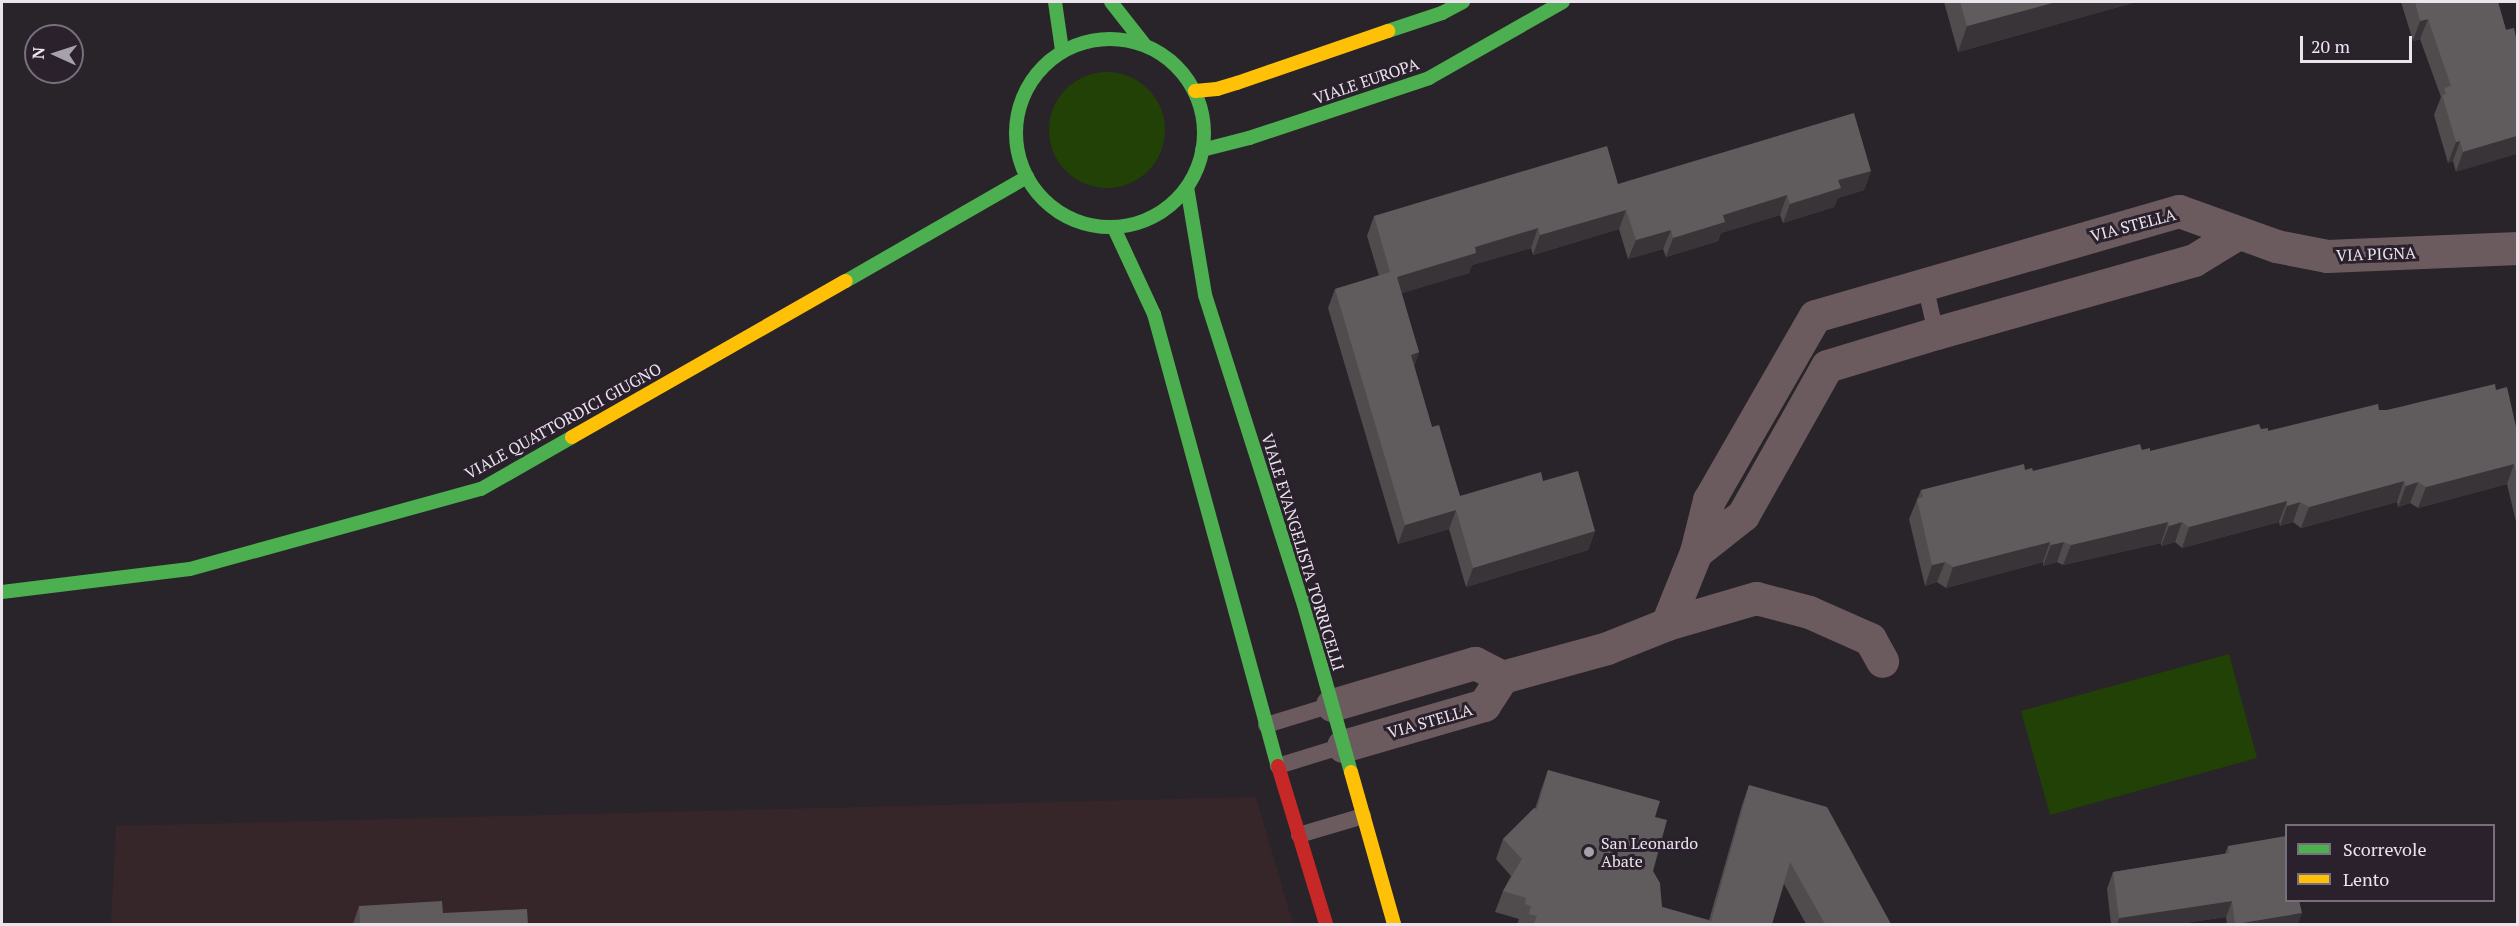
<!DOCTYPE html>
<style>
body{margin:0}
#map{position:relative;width:2519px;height:926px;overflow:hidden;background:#29242a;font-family:"PT Serif",serif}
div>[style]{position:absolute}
.industrial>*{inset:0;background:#372629}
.green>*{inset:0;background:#214106}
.round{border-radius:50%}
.lane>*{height:16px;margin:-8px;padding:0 8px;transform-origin:8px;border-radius:8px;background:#6c5b5e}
.street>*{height:33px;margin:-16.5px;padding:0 16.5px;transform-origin:16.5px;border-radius:16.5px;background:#6c5b5e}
.fast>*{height:14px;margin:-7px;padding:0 7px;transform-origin:7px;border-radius:7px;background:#4caf50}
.fast>.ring{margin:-7px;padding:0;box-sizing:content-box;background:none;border:14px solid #4caf50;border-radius:50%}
.slow>*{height:14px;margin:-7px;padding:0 7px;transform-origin:7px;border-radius:7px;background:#ffc107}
.jam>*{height:14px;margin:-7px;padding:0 7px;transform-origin:7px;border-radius:7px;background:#c62828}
.wall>*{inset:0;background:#504b4c}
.shaded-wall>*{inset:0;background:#393437}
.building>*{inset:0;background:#605b5d}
.dots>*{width:16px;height:16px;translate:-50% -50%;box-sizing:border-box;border:3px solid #2a212d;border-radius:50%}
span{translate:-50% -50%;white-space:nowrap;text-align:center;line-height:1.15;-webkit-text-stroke:6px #2a212d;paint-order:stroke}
.street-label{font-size:16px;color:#ebe4ed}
.poi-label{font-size:16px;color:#ebe4ed}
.left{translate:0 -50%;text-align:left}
.frame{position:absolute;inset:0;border:3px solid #ebe4ed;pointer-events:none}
.legend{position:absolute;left:2285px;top:824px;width:210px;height:78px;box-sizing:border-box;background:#2a212d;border:2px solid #776f7a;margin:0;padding:8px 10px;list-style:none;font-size:18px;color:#ebe4ed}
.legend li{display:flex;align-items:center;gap:12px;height:30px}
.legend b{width:30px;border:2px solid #776f7a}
.north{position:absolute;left:24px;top:24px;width:60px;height:60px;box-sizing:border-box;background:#2a212d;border:2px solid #776f7a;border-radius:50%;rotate:273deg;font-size:16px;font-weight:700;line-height:24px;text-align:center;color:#ebe4ed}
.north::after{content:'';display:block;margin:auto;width:21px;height:27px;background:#a7a1a9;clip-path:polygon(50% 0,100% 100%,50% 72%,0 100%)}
.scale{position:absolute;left:2300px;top:36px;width:112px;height:27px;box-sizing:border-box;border:3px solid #ebe4ed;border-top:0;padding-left:8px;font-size:18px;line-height:21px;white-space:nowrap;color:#ebe4ed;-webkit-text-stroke:4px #2a212d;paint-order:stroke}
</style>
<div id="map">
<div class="industrial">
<div style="clip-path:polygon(1256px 797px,1293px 924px,111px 924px,116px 826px)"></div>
</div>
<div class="green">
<div class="round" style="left:1049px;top:72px;width:116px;height:116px"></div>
<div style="clip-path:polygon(2229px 654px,2257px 758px,2050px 815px,2021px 711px)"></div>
</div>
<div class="lane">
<div style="left:1925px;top:285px;width:49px;rotate:77.1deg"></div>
<div style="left:1266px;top:725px;width:69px;rotate:-16.9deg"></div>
<div style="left:1278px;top:766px;width:68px;rotate:-17.1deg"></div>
<div style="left:1299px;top:835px;width:67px;rotate:-16.5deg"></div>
</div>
<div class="street">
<div style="left:1696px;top:552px;width:60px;rotate:-38.2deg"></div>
<div style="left:1743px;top:515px;width:171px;rotate:-60.6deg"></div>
<div style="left:1827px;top:366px;width:114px;rotate:-16.8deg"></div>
<div style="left:1936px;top:333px;width:268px;rotate:-15.8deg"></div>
<div style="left:2194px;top:260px;width:52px;rotate:-31.5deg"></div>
<div style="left:1667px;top:624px;width:78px;rotate:-68.1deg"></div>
<div style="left:1696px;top:552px;width:54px;rotate:-76deg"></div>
<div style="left:1709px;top:500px;width:212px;rotate:-60.1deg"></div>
<div style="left:1815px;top:316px;width:379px;rotate:-16.1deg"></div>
<div style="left:2179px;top:211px;width:103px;rotate:19.8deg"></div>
<div style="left:2276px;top:246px;width:52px;rotate:11.1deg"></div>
<div style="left:2327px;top:256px;width:191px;rotate:-2.4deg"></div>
<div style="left:1332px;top:705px;width:149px;rotate:-16.4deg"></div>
<div style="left:1475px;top:663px;width:30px;rotate:27deg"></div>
<div style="left:1502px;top:677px;width:109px;rotate:-15.4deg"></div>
<div style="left:1607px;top:648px;width:65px;rotate:-21.8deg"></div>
<div style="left:1667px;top:624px;width:93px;rotate:-16.3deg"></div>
<div style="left:1756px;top:598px;width:55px;rotate:14.8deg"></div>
<div style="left:1809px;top:612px;width:67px;rotate:23.9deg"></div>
<div style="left:1870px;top:639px;width:25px;rotate:61deg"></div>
<div style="left:1343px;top:746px;width:147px;rotate:-16.2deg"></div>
<div style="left:1484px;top:705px;width:33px;rotate:-57deg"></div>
</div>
<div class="fast">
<div style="left:1055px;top:2px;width:49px;rotate:81.7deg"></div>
<div style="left:1111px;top:2px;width:53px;rotate:51.8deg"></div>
<div style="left:1388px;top:31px;width:57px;rotate:-18.4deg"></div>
<div style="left:1442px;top:13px;width:24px;rotate:-28deg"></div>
<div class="ring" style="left:1016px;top:39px;width:174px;height:174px"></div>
<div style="left:1202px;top:150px;width:49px;rotate:-14.3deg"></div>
<div style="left:1249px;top:138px;width:190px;rotate:-18.4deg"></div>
<div style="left:1429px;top:78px;width:154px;rotate:-29.6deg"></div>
<div style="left:1187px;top:187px;width:109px;rotate:80.5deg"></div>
<div style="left:1205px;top:295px;width:325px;rotate:72.3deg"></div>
<div style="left:1304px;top:605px;width:173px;rotate:74.3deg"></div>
<div style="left:1114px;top:228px;width:95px;rotate:65.1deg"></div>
<div style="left:1154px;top:314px;width:469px;rotate:74.7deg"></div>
<div style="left:846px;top:281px;width:209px;rotate:-29.9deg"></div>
<div style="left:2px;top:592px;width:189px;rotate:-7deg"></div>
<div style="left:190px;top:569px;width:302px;rotate:-15.4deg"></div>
<div style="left:481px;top:489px;width:105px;rotate:-29.7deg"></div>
</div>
<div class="slow">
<div style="left:1195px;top:91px;width:22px;rotate:-5deg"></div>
<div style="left:1217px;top:89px;width:21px;rotate:-17deg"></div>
<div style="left:1237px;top:83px;width:160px;rotate:-19deg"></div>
<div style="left:572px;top:437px;width:315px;rotate:-29.7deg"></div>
<div style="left:1351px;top:772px;width:158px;rotate:74.2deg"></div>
</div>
<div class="jam">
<div style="left:1278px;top:766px;width:165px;rotate:73.1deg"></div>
</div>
<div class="wall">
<div style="clip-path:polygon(1944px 2px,2136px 2px,1958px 52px)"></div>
<div style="clip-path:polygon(2401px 2px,2498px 2px,2506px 30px,2514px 28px,2456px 172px,2453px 161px,2448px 163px,2434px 115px,2441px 97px,2420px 39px,2413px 41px)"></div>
<div style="clip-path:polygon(1871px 171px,1864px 190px,1838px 198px,1834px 207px,1783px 223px,1780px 215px,1721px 233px,1718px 241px,1666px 257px,1663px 249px,1628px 259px,1619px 229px,1533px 255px,1531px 248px,1472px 265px,1469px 273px,1401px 293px,1419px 352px,1414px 366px,1432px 427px,1460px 496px,1543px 481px,1595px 531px,1588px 550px,1466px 587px,1449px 529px,1398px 544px,1328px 308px,1335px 289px,1379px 276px,1367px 236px,1374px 216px,1618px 184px)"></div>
<div style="clip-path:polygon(2496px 390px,2517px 431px,2517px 526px,2507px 484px,2418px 508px,2410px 503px,2398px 507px,2397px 502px,2301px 528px,2293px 522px,2280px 526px,2279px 522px,2182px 548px,2175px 542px,2161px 546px,2161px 543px,2063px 565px,2057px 562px,2043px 566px,2043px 562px,1946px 588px,1937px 582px,1925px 586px,1909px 519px,1921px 490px,2025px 470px,2033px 471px,2142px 450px,2150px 451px,2261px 429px,2268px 431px,2379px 410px,2387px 410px)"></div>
<div style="clip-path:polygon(1548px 770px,1655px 817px,1653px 871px,1662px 907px,1709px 920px,1742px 805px,1749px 785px,1891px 924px,1806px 924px,1784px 884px,1772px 924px,1517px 924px,1519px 919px,1495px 912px,1503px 891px,1511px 876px,1496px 859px,1503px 839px,1535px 809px,1541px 790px)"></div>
<div style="clip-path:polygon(2228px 846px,2298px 924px,2227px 924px,2226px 917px,2178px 924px,2111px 924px,2107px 889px,2113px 872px,2225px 854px)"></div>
<div style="clip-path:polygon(359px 906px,443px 913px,528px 924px,353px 924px)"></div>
</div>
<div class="shaded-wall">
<div style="clip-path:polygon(2056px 2px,2136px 2px,1958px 52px,1967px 26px)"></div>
<div style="clip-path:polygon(2428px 19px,2420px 39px,2413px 41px,2420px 21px)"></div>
<div style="clip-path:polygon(2517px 136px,2517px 154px,2456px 172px,2463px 152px)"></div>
<div style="clip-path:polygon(2460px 141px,2453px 161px,2448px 163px,2456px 142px)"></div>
<div style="clip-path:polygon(1871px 171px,1864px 190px,1838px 198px,1834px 207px,1783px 223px,1790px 204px,1838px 180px)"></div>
<div style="clip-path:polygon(1787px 195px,1780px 215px,1721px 233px,1718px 241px,1666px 257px,1673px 238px,1723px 215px)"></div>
<div style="clip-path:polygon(1626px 210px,1619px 229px,1533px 255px,1540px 235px)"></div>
<div style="clip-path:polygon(1538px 228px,1531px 248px,1472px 265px,1469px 273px,1390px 297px,1397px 277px,1475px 247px)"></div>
<div style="clip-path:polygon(1671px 230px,1663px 249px,1628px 259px,1636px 240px)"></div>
<div style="clip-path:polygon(1419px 352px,1412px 372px,1411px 355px)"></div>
<div style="clip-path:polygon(2514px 464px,2507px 484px,2418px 508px,2426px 487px)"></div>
<div style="clip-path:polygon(2404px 481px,2397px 502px,2301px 528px,2309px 507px)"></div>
<div style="clip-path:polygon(2418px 482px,2410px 503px,2398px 507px,2406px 486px)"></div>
<div style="clip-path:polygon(2287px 501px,2279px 522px,2182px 548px,2189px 527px)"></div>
<div style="clip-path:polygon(2300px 502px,2293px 522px,2280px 526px,2287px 506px)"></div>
<div style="clip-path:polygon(1456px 510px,1449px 529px,1398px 544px,1405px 525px)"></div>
<div style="clip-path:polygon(2168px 522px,2161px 543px,2063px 565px,2071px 545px)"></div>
<div style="clip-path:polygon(2182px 522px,2175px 542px,2161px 546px,2169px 526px)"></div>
<div style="clip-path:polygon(1595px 531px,1588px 550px,1466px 587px,1473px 568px)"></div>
<div style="clip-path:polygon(2050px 542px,2043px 562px,1946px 588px,1953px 567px)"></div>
<div style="clip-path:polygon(2064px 542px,2057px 562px,2043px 566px,2051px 545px)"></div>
<div style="clip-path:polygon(1945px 562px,1937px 582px,1925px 586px,1932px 565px)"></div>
<div style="clip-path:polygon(2232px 901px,2226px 917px,2178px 924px,2117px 924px,2119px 918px)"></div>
<div style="clip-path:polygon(2302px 913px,2298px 924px,2237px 924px)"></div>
</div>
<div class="building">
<div style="clip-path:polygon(1960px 2px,2056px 2px,1967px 26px)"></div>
<div style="clip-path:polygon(2415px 2px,2498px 2px,2506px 30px,2514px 28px,2517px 42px,2517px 136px,2463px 152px,2460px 141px,2456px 142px,2442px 95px,2446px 94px,2444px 88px,2451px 86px,2428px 19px,2420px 21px)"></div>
<div style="clip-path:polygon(1854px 113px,1871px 171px,1838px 180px,1841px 188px,1790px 204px,1787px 195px,1723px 215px,1725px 222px,1673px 238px,1671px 230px,1636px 240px,1626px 210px,1540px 235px,1538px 228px,1475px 247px,1476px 253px,1397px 277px,1419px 352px,1411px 355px,1432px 427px,1439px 425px,1460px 496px,1541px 472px,1543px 481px,1578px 471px,1595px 531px,1473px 568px,1456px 510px,1405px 525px,1335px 289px,1390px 272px,1374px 216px,1607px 146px,1618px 184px)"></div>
<div style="clip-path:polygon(2495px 384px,2496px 390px,2507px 387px,2517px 431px,2517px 477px,2514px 464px,2426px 487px,2418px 482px,2406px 486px,2404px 481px,2309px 507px,2300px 502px,2287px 506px,2287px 501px,2189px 527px,2182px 522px,2169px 526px,2168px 522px,2071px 545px,2064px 542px,2051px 545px,2050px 542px,1953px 567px,1945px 562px,1932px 565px,1917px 499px,1923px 497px,1921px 490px,2024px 464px,2025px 470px,2032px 468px,2033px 471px,2140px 444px,2142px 450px,2150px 448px,2150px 451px,2259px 424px,2261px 429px,2268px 428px,2268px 431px,2378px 404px,2379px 410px,2387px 410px)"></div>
<div style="clip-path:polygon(1548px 770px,1660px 801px,1655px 817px,1667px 820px,1653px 871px,1660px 883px,1662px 907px,1711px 921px,1749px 785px,1827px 807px,1891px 924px,1825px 924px,1790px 862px,1772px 924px,1540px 924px,1534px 923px,1537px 916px,1529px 914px,1531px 906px,1525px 904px,1526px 898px,1503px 891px,1522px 859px,1503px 839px,1534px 808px,1537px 809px)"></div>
<div style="clip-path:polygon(2286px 836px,2286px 900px,2299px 900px,2302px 913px,2235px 924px,2232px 901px,2119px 918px,2113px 872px,2229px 853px,2228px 846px)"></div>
<div style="clip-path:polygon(442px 901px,443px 913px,527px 909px,528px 924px,360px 924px,359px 906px)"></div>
</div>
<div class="dots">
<div style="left:1589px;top:852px;background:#a7a1a9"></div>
</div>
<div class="street-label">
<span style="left:1366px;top:81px;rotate:-19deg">VIALE EUROPA</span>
<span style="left:2133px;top:225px;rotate:-15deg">VIA STELLA</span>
<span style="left:2376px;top:254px;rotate:-2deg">VIA PIGNA</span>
<span style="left:563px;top:421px;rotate:-29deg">VIALE QUATTORDICI GIUGNO</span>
<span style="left:1303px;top:552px;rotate:73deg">VIALE EVANGELISTA TORRICELLI</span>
<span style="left:1430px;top:721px;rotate:-16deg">VIA STELLA</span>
</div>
<div class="poi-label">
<span class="left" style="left:1601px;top:852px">San Leonardo<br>Abate</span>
</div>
<div class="frame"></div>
<ul class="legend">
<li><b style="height:8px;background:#4caf50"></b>Scorrevole</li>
<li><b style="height:8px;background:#ffc107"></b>Lento</li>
</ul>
<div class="north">N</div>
<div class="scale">20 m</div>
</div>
